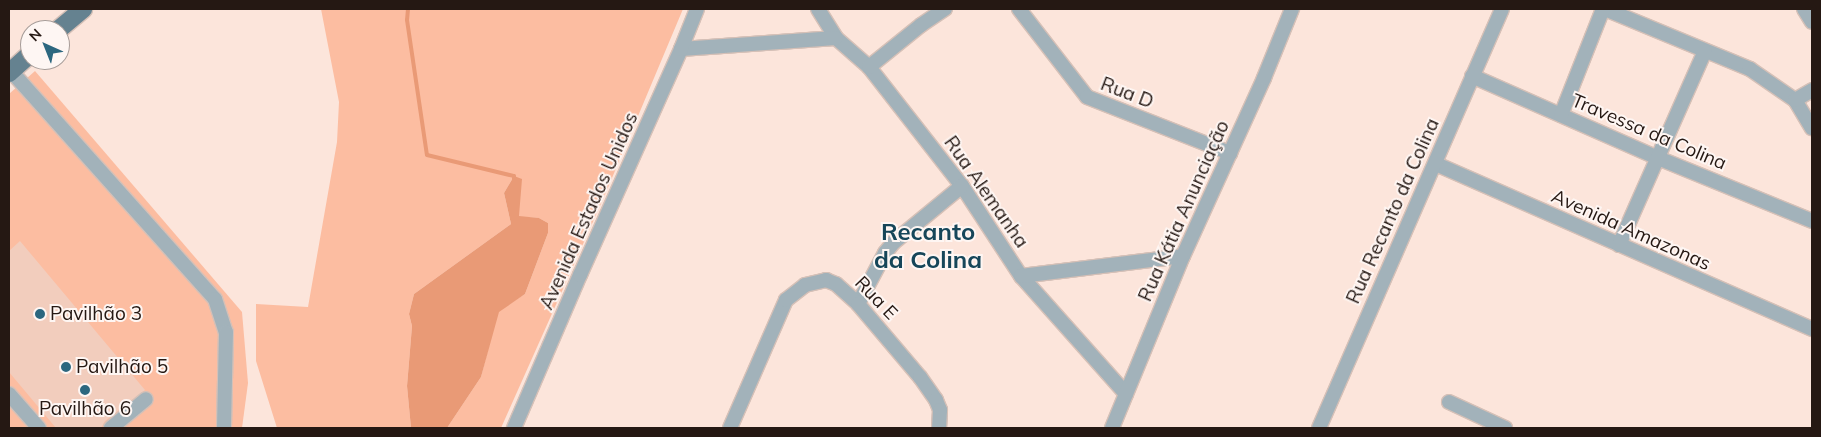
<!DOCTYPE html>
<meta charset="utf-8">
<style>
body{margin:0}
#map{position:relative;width:1821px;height:437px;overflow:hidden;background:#fce5db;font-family:Mulish,sans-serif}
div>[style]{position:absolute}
.green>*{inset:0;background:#fcbda1}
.water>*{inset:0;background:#e99a76}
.stream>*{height:4px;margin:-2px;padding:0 2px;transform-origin:2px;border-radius:2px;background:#e99a76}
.building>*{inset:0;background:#f2cdbd}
.roads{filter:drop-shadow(1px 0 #d5c0b7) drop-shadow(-1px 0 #d5c0b7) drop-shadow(0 1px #d5c0b7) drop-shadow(0 -1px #d5c0b7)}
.minor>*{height:14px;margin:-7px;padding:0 7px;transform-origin:7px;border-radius:7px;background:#a2b2ba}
.major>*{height:18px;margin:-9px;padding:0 9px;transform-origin:9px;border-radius:9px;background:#658290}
.dots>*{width:14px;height:14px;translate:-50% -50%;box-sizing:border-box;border:2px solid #fef6f3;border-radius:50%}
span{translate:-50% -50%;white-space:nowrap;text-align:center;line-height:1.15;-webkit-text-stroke:4px #fef6f3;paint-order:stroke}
.street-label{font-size:19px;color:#251813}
.poi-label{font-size:19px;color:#251813}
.left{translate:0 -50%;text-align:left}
.district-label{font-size:24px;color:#164659;font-weight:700}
.frame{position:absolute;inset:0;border:10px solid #251813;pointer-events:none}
.north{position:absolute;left:20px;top:20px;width:50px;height:50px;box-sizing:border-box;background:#fef6f3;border:1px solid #a79d99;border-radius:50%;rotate:316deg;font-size:14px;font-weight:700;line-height:20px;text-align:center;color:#251813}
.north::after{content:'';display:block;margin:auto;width:18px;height:22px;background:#2c677f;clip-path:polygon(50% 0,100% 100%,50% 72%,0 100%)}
</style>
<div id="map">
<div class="green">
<div style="clip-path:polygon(321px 9px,683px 9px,604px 197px,501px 428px,447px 428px,481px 377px,498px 311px,525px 294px,548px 233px,548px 223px,539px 218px,519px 217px,514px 176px,504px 193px,511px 224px,414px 294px,409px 314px,412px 326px,407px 386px,411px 428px,277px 428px,256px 361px,256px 304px,308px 307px,337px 142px,339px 102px)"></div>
<div style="clip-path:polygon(35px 71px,242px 312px,248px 383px,242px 428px,9px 428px,9px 94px)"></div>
</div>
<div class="water">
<div style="clip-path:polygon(514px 176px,522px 179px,519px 216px,539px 218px,548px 223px,548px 233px,525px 294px,499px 312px,481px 377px,447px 428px,411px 428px,407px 386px,412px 326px,409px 314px,414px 294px,511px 224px,504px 193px)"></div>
</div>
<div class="stream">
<div style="left:408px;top:9px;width:11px;rotate:95deg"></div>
<div style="left:407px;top:20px;width:136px;rotate:81.6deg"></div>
<div style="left:427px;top:155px;width:89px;rotate:13.6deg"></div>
<div style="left:514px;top:176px;width:3px;rotate:90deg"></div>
</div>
<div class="building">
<div style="clip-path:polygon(20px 241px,145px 390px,105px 421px,101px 428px,56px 428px,9px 372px,9px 251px)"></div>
</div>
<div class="roads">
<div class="minor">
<div style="left:818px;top:9px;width:34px;rotate:58deg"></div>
<div style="left:836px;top:38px;width:44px;rotate:41.3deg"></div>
<div style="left:869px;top:67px;width:151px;rotate:52deg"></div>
<div style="left:962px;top:186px;width:108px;rotate:56.8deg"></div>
<div style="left:1021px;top:276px;width:158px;rotate:48.3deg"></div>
<div style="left:1019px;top:9px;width:111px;rotate:52.3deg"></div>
<div style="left:1087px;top:97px;width:154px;rotate:21.4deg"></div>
<div style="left:1605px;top:9px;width:157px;rotate:22.5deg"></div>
<div style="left:1750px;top:69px;width:55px;rotate:34.6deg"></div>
<div style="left:1795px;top:100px;width:33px;rotate:59deg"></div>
<div style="left:1804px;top:9px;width:15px;rotate:58deg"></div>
<div style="left:681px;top:49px;width:155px;rotate:-4.1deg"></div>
<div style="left:869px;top:67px;width:67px;rotate:-38.9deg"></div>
<div style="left:921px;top:25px;width:29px;rotate:-34deg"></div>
<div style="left:11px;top:71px;width:306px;rotate:48.2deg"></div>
<div style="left:215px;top:299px;width:35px;rotate:72deg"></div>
<div style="left:226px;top:332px;width:96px;rotate:91.2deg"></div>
<div style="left:1472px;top:76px;width:203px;rotate:23.8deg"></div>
<div style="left:1658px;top:158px;width:166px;rotate:22.2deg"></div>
<div style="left:1795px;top:100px;width:20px;rotate:-30deg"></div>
<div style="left:1561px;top:115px;width:114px;rotate:-68.4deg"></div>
<div style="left:1436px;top:164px;width:411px;rotate:23.7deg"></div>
<div style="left:1619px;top:245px;width:212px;rotate:-66.1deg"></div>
<div style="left:1021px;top:276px;width:163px;rotate:-7deg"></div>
<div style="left:858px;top:304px;width:58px;rotate:-62.1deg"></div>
<div style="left:885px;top:253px;width:14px;rotate:-51deg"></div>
<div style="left:894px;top:242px;width:88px;rotate:-39.5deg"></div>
<div style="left:9px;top:394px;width:45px;rotate:48.6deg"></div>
<div style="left:1449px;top:402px;width:62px;rotate:24.9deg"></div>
<div style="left:111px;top:428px;width:45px;rotate:-39.6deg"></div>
<div style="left:514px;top:428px;width:167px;rotate:-66.7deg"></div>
<div style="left:580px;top:275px;width:248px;rotate:-65.9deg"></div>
<div style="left:681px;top:49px;width:43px;rotate:-68.2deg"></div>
<div style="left:730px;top:428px;width:140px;rotate:-66.4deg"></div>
<div style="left:786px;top:300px;width:24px;rotate:-38deg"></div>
<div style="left:805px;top:285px;width:22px;rotate:-13deg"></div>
<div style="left:826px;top:280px;width:11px;rotate:22deg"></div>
<div style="left:836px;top:284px;width:30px;rotate:42deg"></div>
<div style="left:858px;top:304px;width:96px;rotate:49.7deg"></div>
<div style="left:920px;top:377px;width:28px;rotate:55deg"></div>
<div style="left:936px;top:400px;width:11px;rotate:68deg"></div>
<div style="left:940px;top:410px;width:18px;rotate:93deg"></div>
<div style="left:1112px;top:428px;width:186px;rotate:-67.6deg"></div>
<div style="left:1183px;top:256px;width:196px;rotate:-65.5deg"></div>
<div style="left:1264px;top:78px;width:74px;rotate:-67.9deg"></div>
<div style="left:1319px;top:428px;width:457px;rotate:-66.4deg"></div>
</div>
<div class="major">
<div style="left:58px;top:30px;width:33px;rotate:-40deg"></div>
<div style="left:9px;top:73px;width:28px;rotate:-42deg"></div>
</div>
</div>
<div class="dots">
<div style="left:40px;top:314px;background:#2c677f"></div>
<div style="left:66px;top:367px;background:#2c677f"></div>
<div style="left:85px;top:390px;background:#2c677f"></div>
</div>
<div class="street-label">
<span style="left:1127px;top:93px;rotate:21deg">Rua D</span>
<span style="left:1649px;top:132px;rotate:23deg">Travessa da Colina</span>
<span style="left:986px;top:192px;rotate:55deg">Rua Alemanha</span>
<span style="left:589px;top:211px;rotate:-66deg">Avenida Estados Unidos</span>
<span style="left:1184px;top:211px;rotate:-66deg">Rua Kátia Anunciação</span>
<span style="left:1393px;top:211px;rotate:-66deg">Rua Recanto da Colina</span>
<span style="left:1631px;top:230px;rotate:24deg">Avenida Amazonas</span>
<span style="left:876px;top:298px;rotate:46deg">Rua E</span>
</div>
<div class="poi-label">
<span class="left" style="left:50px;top:314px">Pavilhão 3</span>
<span class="left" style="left:76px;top:367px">Pavilhão 5</span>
<span style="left:85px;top:409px">Pavilhão 6</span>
</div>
<div class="district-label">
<span style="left:928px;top:246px">Recanto<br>da Colina</span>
</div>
<div class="frame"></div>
<div class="north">N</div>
</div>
